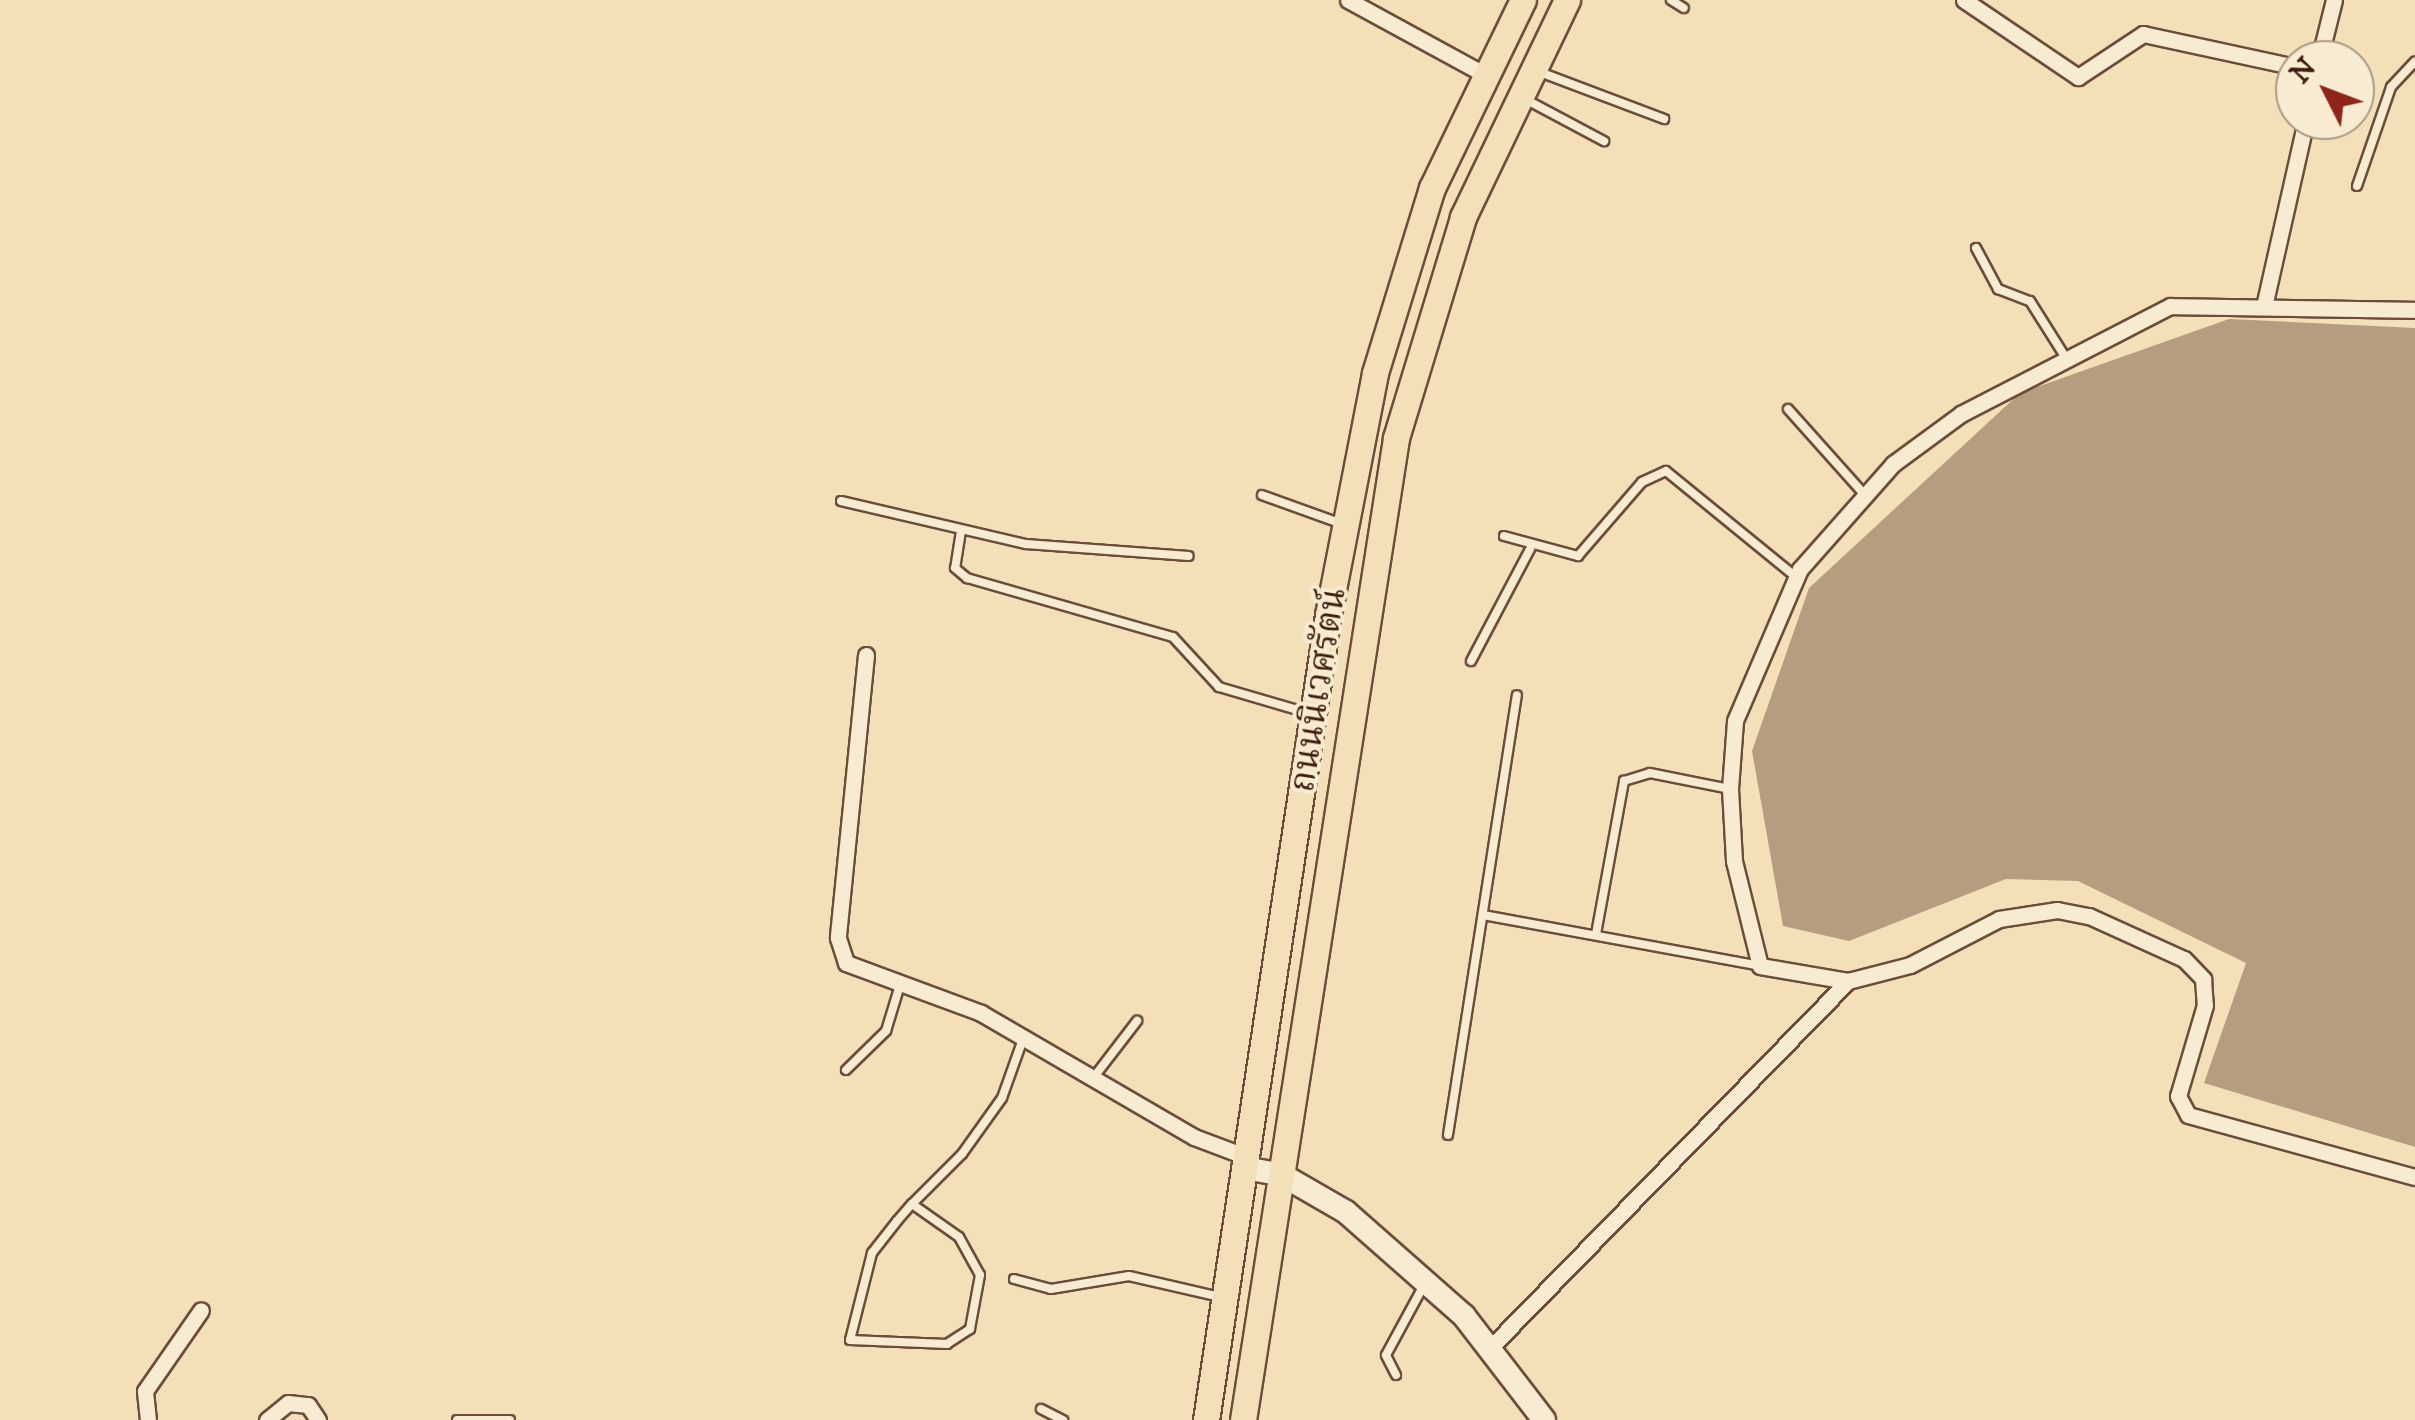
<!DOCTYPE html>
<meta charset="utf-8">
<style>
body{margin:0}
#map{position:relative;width:2415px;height:1420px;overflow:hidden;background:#f3e0b9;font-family:"IM FELL DW Pica","Noto Serif Thai",serif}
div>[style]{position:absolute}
.water>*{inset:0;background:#b69d7f}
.roads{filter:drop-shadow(2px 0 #6c4d3a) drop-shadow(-2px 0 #6c4d3a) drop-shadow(0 2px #6c4d3a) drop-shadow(0 -2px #6c4d3a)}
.lane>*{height:8px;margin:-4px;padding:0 4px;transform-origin:4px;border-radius:4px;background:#f7ebd2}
.street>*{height:15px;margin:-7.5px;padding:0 7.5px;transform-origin:7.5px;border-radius:7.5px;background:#f7ebd2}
.secondary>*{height:22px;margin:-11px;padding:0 11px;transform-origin:11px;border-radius:11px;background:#f7ebd2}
.primary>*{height:25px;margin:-12.5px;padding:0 12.5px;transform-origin:12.5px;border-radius:12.5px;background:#f3e0b9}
span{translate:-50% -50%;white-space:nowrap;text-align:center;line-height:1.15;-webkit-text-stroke:8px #f7ebd2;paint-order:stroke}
.street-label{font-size:35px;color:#3f1c0f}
.north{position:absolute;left:2275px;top:40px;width:100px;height:100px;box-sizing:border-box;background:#f7ebd2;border:2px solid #ad9884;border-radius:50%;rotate:312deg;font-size:28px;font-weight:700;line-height:40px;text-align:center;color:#3f1c0f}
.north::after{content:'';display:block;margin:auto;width:35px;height:45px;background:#8f2418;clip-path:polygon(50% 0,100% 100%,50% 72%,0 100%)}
</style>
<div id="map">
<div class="water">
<div style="clip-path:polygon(2229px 319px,2415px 328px,2415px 1147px,2204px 1083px,2246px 963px,2078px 881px,2006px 879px,1849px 941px,1783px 926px,1752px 751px,1809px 588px,2020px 393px)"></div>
</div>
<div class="roads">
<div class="lane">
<div style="left:1671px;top:0;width:15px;rotate:32deg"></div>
<div style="left:1537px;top:71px;width:136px;rotate:20.7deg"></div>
<div style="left:1523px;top:98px;width:92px;rotate:28deg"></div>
<div style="left:2357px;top:186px;width:105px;rotate:-71deg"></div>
<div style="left:2391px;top:87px;width:35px;rotate:-47deg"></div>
<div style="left:1976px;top:248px;width:47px;rotate:61.8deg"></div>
<div style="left:1998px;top:289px;width:34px;rotate:21deg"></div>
<div style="left:2030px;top:301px;width:64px;rotate:57.8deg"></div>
<div style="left:1788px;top:409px;width:113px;rotate:48.2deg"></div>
<div style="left:1262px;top:495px;width:85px;rotate:19.9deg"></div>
<div style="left:841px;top:501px;width:190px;rotate:13.1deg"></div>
<div style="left:1026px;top:544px;width:163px;rotate:4.2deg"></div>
<div style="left:961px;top:531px;width:37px;rotate:99deg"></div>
<div style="left:955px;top:568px;width:16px;rotate:40deg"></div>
<div style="left:967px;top:578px;width:214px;rotate:16deg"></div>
<div style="left:1173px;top:637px;width:68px;rotate:47.4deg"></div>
<div style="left:1219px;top:687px;width:93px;rotate:16.3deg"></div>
<div style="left:1504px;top:536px;width:77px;rotate:15.1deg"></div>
<div style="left:1578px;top:556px;width:98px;rotate:-49.1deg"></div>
<div style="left:1642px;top:482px;width:26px;rotate:-25deg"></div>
<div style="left:1666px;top:471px;width:168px;rotate:39.2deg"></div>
<div style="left:1471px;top:661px;width:127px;rotate:-62.2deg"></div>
<div style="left:1483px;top:915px;width:282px;rotate:10.4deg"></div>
<div style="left:1596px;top:934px;width:156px;rotate:-79.6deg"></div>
<div style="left:1624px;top:781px;width:27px;rotate:-17deg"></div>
<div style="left:1650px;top:773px;width:82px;rotate:11.3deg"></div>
<div style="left:846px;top:1070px;width:56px;rotate:-44.3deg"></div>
<div style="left:886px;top:1031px;width:48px;rotate:-73.1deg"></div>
<div style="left:1094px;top:1077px;width:71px;rotate:-52.5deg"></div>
<div style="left:1448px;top:1135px;width:445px;rotate:-81.1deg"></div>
<div style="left:912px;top:1204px;width:57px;rotate:35.1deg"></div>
<div style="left:959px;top:1237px;width:43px;rotate:61.1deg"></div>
<div style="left:980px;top:1275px;width:55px;rotate:100.5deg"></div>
<div style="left:970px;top:1329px;width:27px;rotate:147deg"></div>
<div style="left:947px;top:1344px;width:97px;rotate:-177.6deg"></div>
<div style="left:850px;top:1340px;width:90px;rotate:-75.8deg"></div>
<div style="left:872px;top:1253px;width:41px;rotate:-52deg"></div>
<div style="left:897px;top:1221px;width:23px;rotate:-49deg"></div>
<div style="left:912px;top:1204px;width:71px;rotate:-45deg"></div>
<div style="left:962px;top:1154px;width:69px;rotate:-54.5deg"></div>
<div style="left:1002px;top:1098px;width:63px;rotate:-70.4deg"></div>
<div style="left:1014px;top:1279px;width:38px;rotate:15deg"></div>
<div style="left:1051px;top:1289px;width:79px;rotate:-9.5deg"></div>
<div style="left:1129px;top:1276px;width:93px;rotate:13deg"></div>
<div style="left:1396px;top:1375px;width:22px;rotate:-117deg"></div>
<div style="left:1386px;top:1355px;width:80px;rotate:-61.5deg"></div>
<div style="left:1041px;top:1409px;width:25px;rotate:27deg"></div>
<div style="left:457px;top:1420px;width:53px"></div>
</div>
<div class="street">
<div style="left:1348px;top:0;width:155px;rotate:28.6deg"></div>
<div style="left:1964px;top:0;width:138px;rotate:34deg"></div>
<div style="left:2078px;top:77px;width:78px;rotate:-33.5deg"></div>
<div style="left:2143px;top:34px;width:156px;rotate:12.2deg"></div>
<div style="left:2319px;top:60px;width:62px;rotate:-76deg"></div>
<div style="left:2265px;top:302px;width:187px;rotate:-77.3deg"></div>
<div style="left:2415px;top:310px;width:245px;rotate:-179.1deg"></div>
<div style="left:2170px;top:306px;width:235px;rotate:152.7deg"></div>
<div style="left:1961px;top:414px;width:84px;rotate:143.7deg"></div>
<div style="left:1893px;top:464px;width:140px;rotate:131.5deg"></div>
<div style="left:1800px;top:569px;width:165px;rotate:113.2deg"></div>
<div style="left:1735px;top:721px;width:68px;rotate:94.2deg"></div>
<div style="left:1730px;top:789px;width:72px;rotate:86.8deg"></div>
<div style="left:1734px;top:861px;width:108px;rotate:76.1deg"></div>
<div style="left:1760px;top:966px;width:89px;rotate:9.7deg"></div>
<div style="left:1848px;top:981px;width:64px;rotate:-14.5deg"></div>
<div style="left:1910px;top:965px;width:100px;rotate:-27.3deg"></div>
<div style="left:1999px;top:919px;width:59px;rotate:-8.8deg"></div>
<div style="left:2057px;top:910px;width:33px;rotate:11deg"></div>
<div style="left:2089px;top:916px;width:104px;rotate:24.4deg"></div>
<div style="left:2184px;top:959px;width:28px;rotate:46deg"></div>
<div style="left:2203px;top:979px;width:26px;rotate:86deg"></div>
<div style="left:2205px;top:1005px;width:95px;rotate:106.5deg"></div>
<div style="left:2178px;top:1096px;width:21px;rotate:62deg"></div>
<div style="left:2188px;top:1115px;width:235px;rotate:15.3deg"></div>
<div style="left:866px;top:655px;width:284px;rotate:95.7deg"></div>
<div style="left:838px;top:938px;width:26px;rotate:72deg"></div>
<div style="left:846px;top:963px;width:144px;rotate:20.3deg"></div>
<div style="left:981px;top:1013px;width:246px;rotate:30.2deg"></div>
<div style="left:1194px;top:1137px;width:60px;rotate:20.6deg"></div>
<div style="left:1490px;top:1348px;width:513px;rotate:-45.71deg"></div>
<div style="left:148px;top:1420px;width:29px;rotate:-96deg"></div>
<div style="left:145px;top:1391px;width:98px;rotate:-55.3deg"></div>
<div style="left:267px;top:1420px;width:27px;rotate:-39deg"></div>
<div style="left:288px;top:1403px;width:20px;rotate:6deg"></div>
<div style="left:308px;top:1405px;width:18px;rotate:56deg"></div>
</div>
<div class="secondary">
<div style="left:1244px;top:1168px;width:39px;rotate:10deg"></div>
<div style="left:1282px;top:1175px;width:74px;rotate:30deg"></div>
<div style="left:1346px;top:1212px;width:157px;rotate:41.4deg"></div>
<div style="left:1464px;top:1316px;width:131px;rotate:52.4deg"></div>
</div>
<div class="primary">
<div style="left:1206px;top:1420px;width:814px;rotate:-81.38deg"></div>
<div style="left:1328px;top:615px;width:247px;rotate:-79deg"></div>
<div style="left:1375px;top:373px;width:194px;rotate:-72.9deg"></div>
<div style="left:1432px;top:188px;width:209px;rotate:-64.2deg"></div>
<div style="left:1243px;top:1420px;width:994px;rotate:-81.14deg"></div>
<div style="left:1396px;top:438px;width:231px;rotate:-73.1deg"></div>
<div style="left:1463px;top:217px;width:241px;rotate:-64.4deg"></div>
</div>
</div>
<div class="street-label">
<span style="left:1319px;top:690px;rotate:-81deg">ถนนนิเวศรัตน์</span>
</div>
<div class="north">N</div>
</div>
